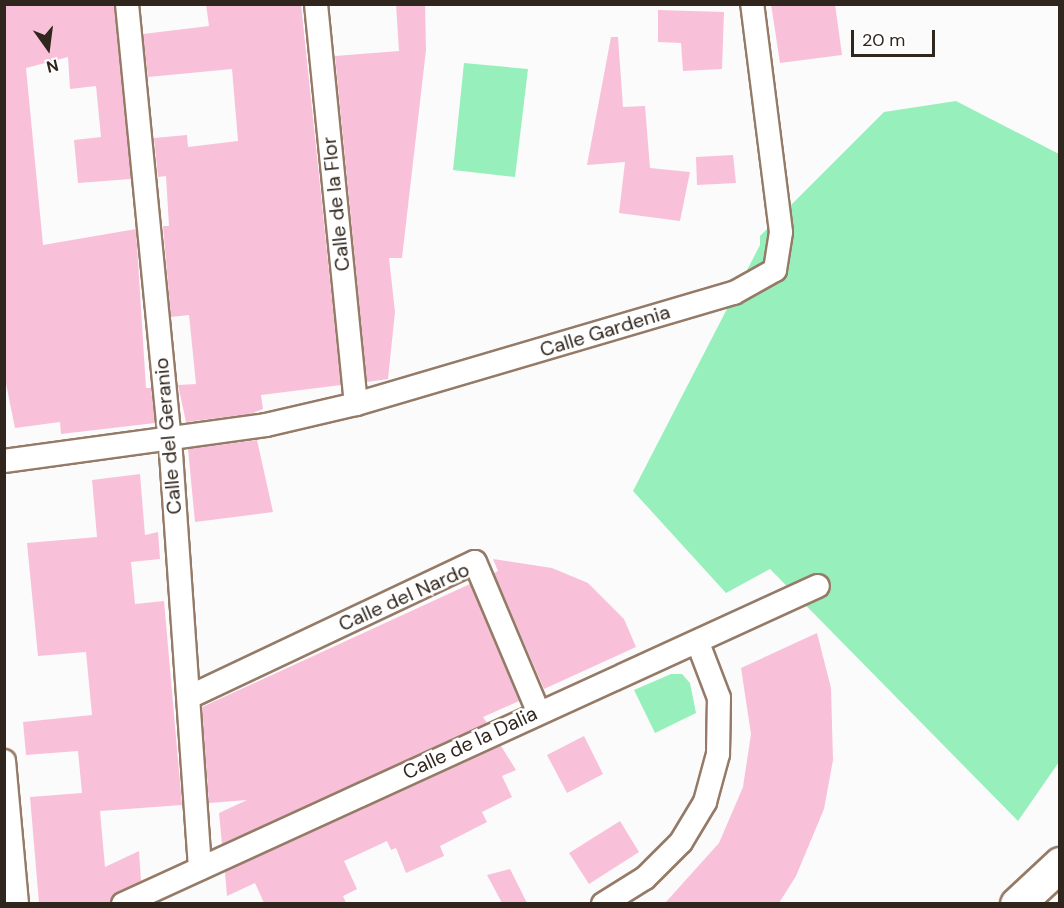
<!DOCTYPE html>
<style>
body{margin:0}
#map{position:relative;width:1064px;height:908px;overflow:hidden;background:#fbfbfb;font-family:"DM Sans",sans-serif}
div>[style]{position:absolute}
.green>*{inset:0;background:#97f0bb}
.building>*{inset:0;background:#f8c1d9}
.roads{filter:drop-shadow(2px 0 #957b67) drop-shadow(-2px 0 #957b67) drop-shadow(0 2px #957b67) drop-shadow(0 -2px #957b67)}
.minor>*{height:22px;margin:-11px;padding:0 11px;transform-origin:11px;border-radius:11px;background:#fff}
.trunk>*{height:33px;margin:-16.5px;padding:0 16.5px;transform-origin:16.5px;border-radius:16.5px;background:#fff}
span{translate:-50% -50%;white-space:nowrap;text-align:center;line-height:1.15;-webkit-text-stroke:5px #fff;paint-order:stroke}
.street-label{font-size:20px;color:#30261d}
.frame{position:absolute;inset:0;border:6px solid #30261d;pointer-events:none}
.north{position:absolute;left:18px;top:18px;width:60px;height:60px;-webkit-text-stroke:4px #fff;paint-order:stroke;rotate:166deg;font-size:16px;font-weight:700;line-height:24px;text-align:center;color:#30261d}
.north::after{content:'';display:block;margin:auto;width:21px;height:27px;background:#30261d;clip-path:polygon(50% 0,100% 100%,50% 72%,0 100%)}
.scale{position:absolute;left:851px;top:30px;width:84px;height:27px;box-sizing:border-box;border:3px solid #30261d;border-top:0;padding-left:8px;font-size:18px;line-height:21px;white-space:nowrap;color:#30261d;-webkit-text-stroke:4px #fff;paint-order:stroke}
</style>
<div id="map">
<div class="green">
<div style="clip-path:polygon(464px 63px,528px 69px,515px 177px,453px 170px)"></div>
<div style="clip-path:polygon(956px 101px,1059px 154px,1059px 762px,1018px 821px,770px 569px,726px 593px,633px 491px,760px 245px,760px 236px,884px 112px)"></div>
<div style="clip-path:polygon(671px 674px,682px 674px,690px 683px,696px 713px,655px 733px,634px 690px)"></div>
</div>
<div class="building">
<div style="clip-path:polygon(4px 4px,114px 4px,131px 179px,78px 183px,74px 140px,101px 137px,96px 86px,70px 89px,68px 57px,26px 68px,43px 245px,136px 229px,146px 388px,151px 388px,155px 423px,61px 434px,60px 422px,15px 428px,4px 374px)"></div>
<div style="clip-path:polygon(206px 4px,301px 4px,341px 385px,261px 395px,263px 409px,250px 414px,186px 422px,178px 385px,196px 384px,189px 315px,171px 317px,163px 226px,169px 226px,166px 176px,158px 177px,154px 138px,187px 135px,188px 147px,238px 141px,232px 69px,148px 77px,143px 34px,209px 26px)"></div>
<div style="clip-path:polygon(396px 4px,425px 4px,426px 50px,402px 258px,389px 258px,395px 312px,388px 379px,367px 382px,335px 56px,399px 51px)"></div>
<div style="clip-path:polygon(771px 4px,835px 4px,842px 55px,780px 63px)"></div>
<div style="clip-path:polygon(658px 10px,724px 12px,722px 69px,683px 71px,681px 43px,658px 42px)"></div>
<div style="clip-path:polygon(611px 37px,618px 37px,623px 107px,645px 106px,650px 168px,690px 172px,680px 221px,619px 213px,625px 162px,587px 165px)"></div>
<div style="clip-path:polygon(733px 155px,736px 183px,697px 185px,696px 157px)"></div>
<div style="clip-path:polygon(257px 440px,273px 512px,195px 522px,188px 449px)"></div>
<div style="clip-path:polygon(140px 474px,145px 535px,158px 532px,160px 559px,131px 562px,135px 604px,164px 601px,182px 805px,100px 811px,105px 867px,139px 851px,141px 881px,117px 892px,110px 903px,39px 903px,30px 797px,82px 793px,78px 751px,26px 755px,23px 722px,92px 715px,86px 652px,38px 656px,27px 543px,97px 537px,92px 480px)"></div>
<div style="clip-path:polygon(493px 559px,552px 568px,588px 583px,624px 619px,636px 647px,544px 689px,494px 573px,498px 571px)"></div>
<div style="clip-path:polygon(470px 584px,519px 701px,483px 717px,487px 723px,222px 844px,219px 813px,247px 800px,209px 803px,202px 707px)"></div>
<div style="clip-path:polygon(817px 633px,831px 688px,833px 760px,824px 809px,796px 876px,779px 903px,665px 903px,719px 843px,743px 787px,751px 734px,741px 668px)"></div>
<div style="clip-path:polygon(584px 736px,603px 774px,567px 793px,547px 755px)"></div>
<div style="clip-path:polygon(501px 746px,516px 770px,502px 776px,512px 797px,482px 812px,487px 822px,440px 846px,444px 856px,406px 873px,396px 848px,391px 850px,387px 841px,344px 861px,357px 889px,343px 896px,346px 903px,264px 903px,255px 883px,227px 896px,225px 872px)"></div>
<div style="clip-path:polygon(620px 821px,639px 852px,589px 884px,569px 853px)"></div>
<div style="clip-path:polygon(510px 869px,527px 903px,502px 903px,487px 875px)"></div>
</div>
<div class="roads">
<div class="minor">
<div style="left:127px;top:4px;width:437px;rotate:84.4deg"></div>
<div style="left:170px;top:439px;width:430px;rotate:86deg"></div>
<div style="left:316px;top:4px;width:402px;rotate:84.3deg"></div>
<div style="left:4px;top:461px;width:264px;rotate:-7.8deg"></div>
<div style="left:266px;top:425px;width:92px;rotate:-13.1deg"></div>
<div style="left:356px;top:404px;width:394px;rotate:-16.4deg"></div>
<div style="left:734px;top:293px;width:47px;rotate:-29.3deg"></div>
<div style="left:775px;top:270px;width:38px;rotate:-81deg"></div>
<div style="left:781px;top:232px;width:230px;rotate:-97.2deg"></div>
<div style="left:189px;top:697px;width:316px;rotate:-25.3deg"></div>
<div style="left:475px;top:562px;width:162px;rotate:67.1deg"></div>
<div style="left:4px;top:761px;width:144px;rotate:84.8deg"></div>
<div style="left:123px;top:904px;width:764px;rotate:-24.59deg"></div>
<div style="left:603px;top:904px;width:49px;rotate:-31.8deg"></div>
<div style="left:645px;top:878px;width:51px;rotate:-45deg"></div>
<div style="left:681px;top:842px;width:47px;rotate:-59deg"></div>
<div style="left:705px;top:802px;width:50px;rotate:-74.8deg"></div>
<div style="left:718px;top:754px;width:56px;rotate:-89deg"></div>
<div style="left:719px;top:698px;width:59px;rotate:-110.9deg"></div>
</div>
<div class="trunk">
<div style="left:1017px;top:904px;width:59px;rotate:-42.9deg"></div>
</div>
</div>
<div class="street-label">
<span style="left:336px;top:204px;rotate:-96deg">Calle de la Flor</span>
<span style="left:605px;top:331px;rotate:-17deg">Calle Gardenia</span>
<span style="left:168px;top:436px;rotate:-95deg">Calle del Geranio</span>
<span style="left:404px;top:597px;rotate:-24deg">Calle del Nardo</span>
<span style="left:470px;top:743px;rotate:-25deg">Calle de la Dalia</span>
</div>
<div class="frame"></div>
<div class="north">N</div>
<div class="scale">20 m</div>
</div>
